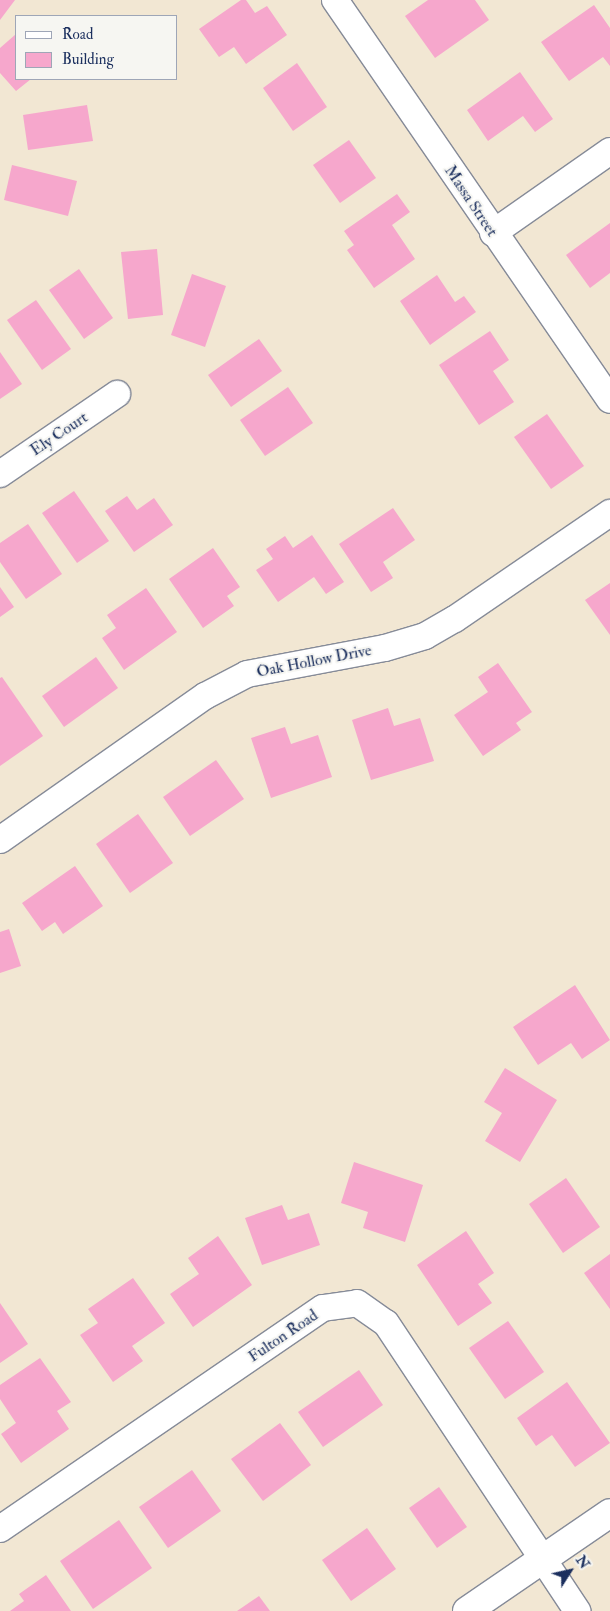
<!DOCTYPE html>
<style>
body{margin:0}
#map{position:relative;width:610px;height:1611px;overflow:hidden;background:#f2e7d3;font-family:"IM FELL Double Pica",serif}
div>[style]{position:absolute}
.building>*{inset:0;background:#f6a7cc}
.roads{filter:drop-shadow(1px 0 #868b98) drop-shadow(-1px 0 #868b98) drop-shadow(0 1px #868b98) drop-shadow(0 -1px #868b98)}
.street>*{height:26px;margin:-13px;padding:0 13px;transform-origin:13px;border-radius:13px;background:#fff}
.secondary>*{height:28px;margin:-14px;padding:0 14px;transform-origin:14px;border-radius:14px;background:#fff}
span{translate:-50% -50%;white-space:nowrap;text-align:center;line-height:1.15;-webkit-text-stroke:4px #f6f6f2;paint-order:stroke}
.street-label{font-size:16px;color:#1b2f5e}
.legend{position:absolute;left:15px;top:15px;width:162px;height:65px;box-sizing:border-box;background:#f6f6f2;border:1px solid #9ea6b7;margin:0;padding:6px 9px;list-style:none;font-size:15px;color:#1b2f5e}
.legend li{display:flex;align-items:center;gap:10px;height:25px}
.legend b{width:25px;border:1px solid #9ea6b7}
.north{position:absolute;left:545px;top:1546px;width:50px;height:50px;-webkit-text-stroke:4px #f6f6f2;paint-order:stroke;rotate:55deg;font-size:14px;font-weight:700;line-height:20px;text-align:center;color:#1b2f5e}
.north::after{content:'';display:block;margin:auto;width:18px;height:22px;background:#1b2f5e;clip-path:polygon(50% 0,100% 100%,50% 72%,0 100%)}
</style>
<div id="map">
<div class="building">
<div style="clip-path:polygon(0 0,15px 0,0 20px)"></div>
<div style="clip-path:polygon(241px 0,246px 0,255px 13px,267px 6px,287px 35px,246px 64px,234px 47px,219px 57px,199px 29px)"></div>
<div style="clip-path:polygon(428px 0,475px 0,489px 20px,435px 58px,405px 16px)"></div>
<div style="clip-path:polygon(594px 5px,610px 28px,610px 66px,603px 57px,569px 81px,541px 42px)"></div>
<div style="clip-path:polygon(16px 34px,16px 79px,31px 79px,16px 91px,0 73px,0 48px)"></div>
<div style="clip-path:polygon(297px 63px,327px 107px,293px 131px,263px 88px)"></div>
<div style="clip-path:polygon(520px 72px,553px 119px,535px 132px,523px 116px,488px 141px,467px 110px)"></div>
<div style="clip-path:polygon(87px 105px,93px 141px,28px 150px,23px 115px)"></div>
<div style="clip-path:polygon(349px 140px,376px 178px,340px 203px,313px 165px)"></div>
<div style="clip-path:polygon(12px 165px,77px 181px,68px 216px,4px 200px)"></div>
<div style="clip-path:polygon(397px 194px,410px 212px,392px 225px,415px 259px,374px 288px,347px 250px,354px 245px,344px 231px)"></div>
<div style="clip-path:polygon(610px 223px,610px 273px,590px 288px,566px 255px)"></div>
<div style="clip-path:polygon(157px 249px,163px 315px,128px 319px,121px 252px)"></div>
<div style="clip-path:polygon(79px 269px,113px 318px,84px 339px,49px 290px)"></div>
<div style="clip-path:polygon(192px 274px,226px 286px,205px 347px,171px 335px)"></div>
<div style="clip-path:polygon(437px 275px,455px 302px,464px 296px,476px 312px,430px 345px,400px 301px)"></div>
<div style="clip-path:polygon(36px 300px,71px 349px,42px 370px,7px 320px)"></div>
<div style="clip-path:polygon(490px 331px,509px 360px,493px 371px,514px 402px,479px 425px,439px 365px)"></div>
<div style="clip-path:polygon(259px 339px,282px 371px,231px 407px,208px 375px)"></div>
<div style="clip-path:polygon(0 352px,22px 384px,0 399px)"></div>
<div style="clip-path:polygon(288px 387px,313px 423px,265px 456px,240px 420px)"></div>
<div style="clip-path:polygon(547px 414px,584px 466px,551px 489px,514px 437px)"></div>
<div style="clip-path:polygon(74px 491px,109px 541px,77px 563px,42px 513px)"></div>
<div style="clip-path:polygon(127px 496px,137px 510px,154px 498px,173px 525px,134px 552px,105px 511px)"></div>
<div style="clip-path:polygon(393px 508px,415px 540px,383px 562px,393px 578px,371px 592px,339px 544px)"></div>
<div style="clip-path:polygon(28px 524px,62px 574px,26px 599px,0 562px,0 543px)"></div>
<div style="clip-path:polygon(312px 535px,344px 582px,326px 594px,314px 577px,278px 602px,256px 570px,273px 559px,266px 549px,285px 536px,293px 548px)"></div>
<div style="clip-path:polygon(213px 548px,240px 587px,227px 596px,234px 606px,203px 628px,169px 579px)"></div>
<div style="clip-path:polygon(610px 583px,610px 635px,585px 600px)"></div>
<div style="clip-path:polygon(0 587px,14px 607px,0 617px)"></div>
<div style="clip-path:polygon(146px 588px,177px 632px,124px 670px,102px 638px,116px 628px,107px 615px)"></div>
<div style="clip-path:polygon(96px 657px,118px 688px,64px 727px,42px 696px)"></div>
<div style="clip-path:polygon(498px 663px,532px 712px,516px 723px,521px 730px,483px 756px,454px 715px,488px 692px,478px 677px)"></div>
<div style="clip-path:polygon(2px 677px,43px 736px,0 766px,0 678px)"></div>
<div style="clip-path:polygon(388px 708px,394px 726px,420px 718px,434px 761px,371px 780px,352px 720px)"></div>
<div style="clip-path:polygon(285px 727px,291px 744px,318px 735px,332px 777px,271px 798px,251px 738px)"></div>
<div style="clip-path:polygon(216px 760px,244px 799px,190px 836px,163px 797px)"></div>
<div style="clip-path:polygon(138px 814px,173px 863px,130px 893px,96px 844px)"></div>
<div style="clip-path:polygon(75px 866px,103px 906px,63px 934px,55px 922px,42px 931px,22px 903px)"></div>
<div style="clip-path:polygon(9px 929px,21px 966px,0 973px,0 932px)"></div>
<div style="clip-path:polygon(575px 985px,610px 1040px,582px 1059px,571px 1043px,538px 1065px,513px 1027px)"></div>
<div style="clip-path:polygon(505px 1068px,557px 1100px,520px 1162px,485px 1141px,502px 1113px,484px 1102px)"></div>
<div style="clip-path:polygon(354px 1162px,423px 1185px,405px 1242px,363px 1228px,368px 1212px,341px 1203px)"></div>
<div style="clip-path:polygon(566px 1178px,600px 1227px,563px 1253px,529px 1204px)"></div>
<div style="clip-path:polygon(282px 1205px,288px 1220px,309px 1213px,320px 1245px,262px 1265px,245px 1218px)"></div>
<div style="clip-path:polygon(466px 1231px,494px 1273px,478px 1284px,492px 1303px,458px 1326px,417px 1265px)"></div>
<div style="clip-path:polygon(218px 1236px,252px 1285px,193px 1327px,170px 1294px,199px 1274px,188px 1258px)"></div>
<div style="clip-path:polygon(610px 1254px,610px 1309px,584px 1273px)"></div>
<div style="clip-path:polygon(133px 1278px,165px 1323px,132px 1346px,143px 1361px,113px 1382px,80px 1335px,98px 1323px,88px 1309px)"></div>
<div style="clip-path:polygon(0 1303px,28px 1344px,0 1363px)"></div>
<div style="clip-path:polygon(508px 1321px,544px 1372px,505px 1399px,469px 1348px)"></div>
<div style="clip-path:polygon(40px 1358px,71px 1402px,57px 1411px,69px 1429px,21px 1463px,1px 1434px,16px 1423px,0 1399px,0 1385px)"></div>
<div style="clip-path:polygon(359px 1370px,383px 1405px,323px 1447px,298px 1412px)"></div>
<div style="clip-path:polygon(567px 1382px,610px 1443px,575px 1467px,552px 1435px,536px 1446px,517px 1418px)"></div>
<div style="clip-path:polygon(280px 1423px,311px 1465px,263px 1501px,231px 1459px)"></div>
<div style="clip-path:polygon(192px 1470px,221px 1511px,168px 1548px,139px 1507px)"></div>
<div style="clip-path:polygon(439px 1487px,467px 1527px,437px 1548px,409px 1508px)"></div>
<div style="clip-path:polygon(119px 1520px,152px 1568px,93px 1609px,60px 1561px)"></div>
<div style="clip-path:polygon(367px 1528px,396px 1569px,351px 1601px,322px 1560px)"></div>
<div style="clip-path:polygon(46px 1575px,71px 1611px,10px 1611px,24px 1601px,19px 1594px)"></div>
<div style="clip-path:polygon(259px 1596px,270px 1611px,237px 1611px)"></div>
</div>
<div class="roads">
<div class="street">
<div style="left:335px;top:0;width:485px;rotate:55.5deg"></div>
<div style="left:493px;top:233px;width:143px;rotate:-35deg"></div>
<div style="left:0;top:474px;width:142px;rotate:-34.4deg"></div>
<div style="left:0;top:840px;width:251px;rotate:-35.1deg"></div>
<div style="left:205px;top:696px;width:47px;rotate:-27.6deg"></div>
<div style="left:247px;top:674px;width:140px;rotate:-10.7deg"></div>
<div style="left:385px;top:648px;width:42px;rotate:-16.7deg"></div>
<div style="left:425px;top:636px;width:34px;rotate:-30deg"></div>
<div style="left:455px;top:619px;width:188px;rotate:-34.4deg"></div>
<div style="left:0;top:1529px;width:391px;rotate:-34.4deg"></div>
<div style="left:323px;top:1308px;width:34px;rotate:-8deg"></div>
<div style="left:357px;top:1303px;width:35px;rotate:35deg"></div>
<div style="left:386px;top:1323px;width:346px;rotate:56.4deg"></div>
</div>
<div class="secondary">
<div style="left:467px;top:1611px;width:173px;rotate:-34.4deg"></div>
</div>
</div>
<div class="street-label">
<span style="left:471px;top:201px;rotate:56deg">Massa Street</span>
<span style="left:59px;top:434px;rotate:-34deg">Ely Court</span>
<span style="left:314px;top:661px;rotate:-11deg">Oak Hollow Drive</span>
<span style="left:283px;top:1336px;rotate:-34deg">Fulton Road</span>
</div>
<ul class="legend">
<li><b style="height:6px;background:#fff"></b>Road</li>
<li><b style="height:14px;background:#f6a7cc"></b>Building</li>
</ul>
<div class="north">N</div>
</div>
